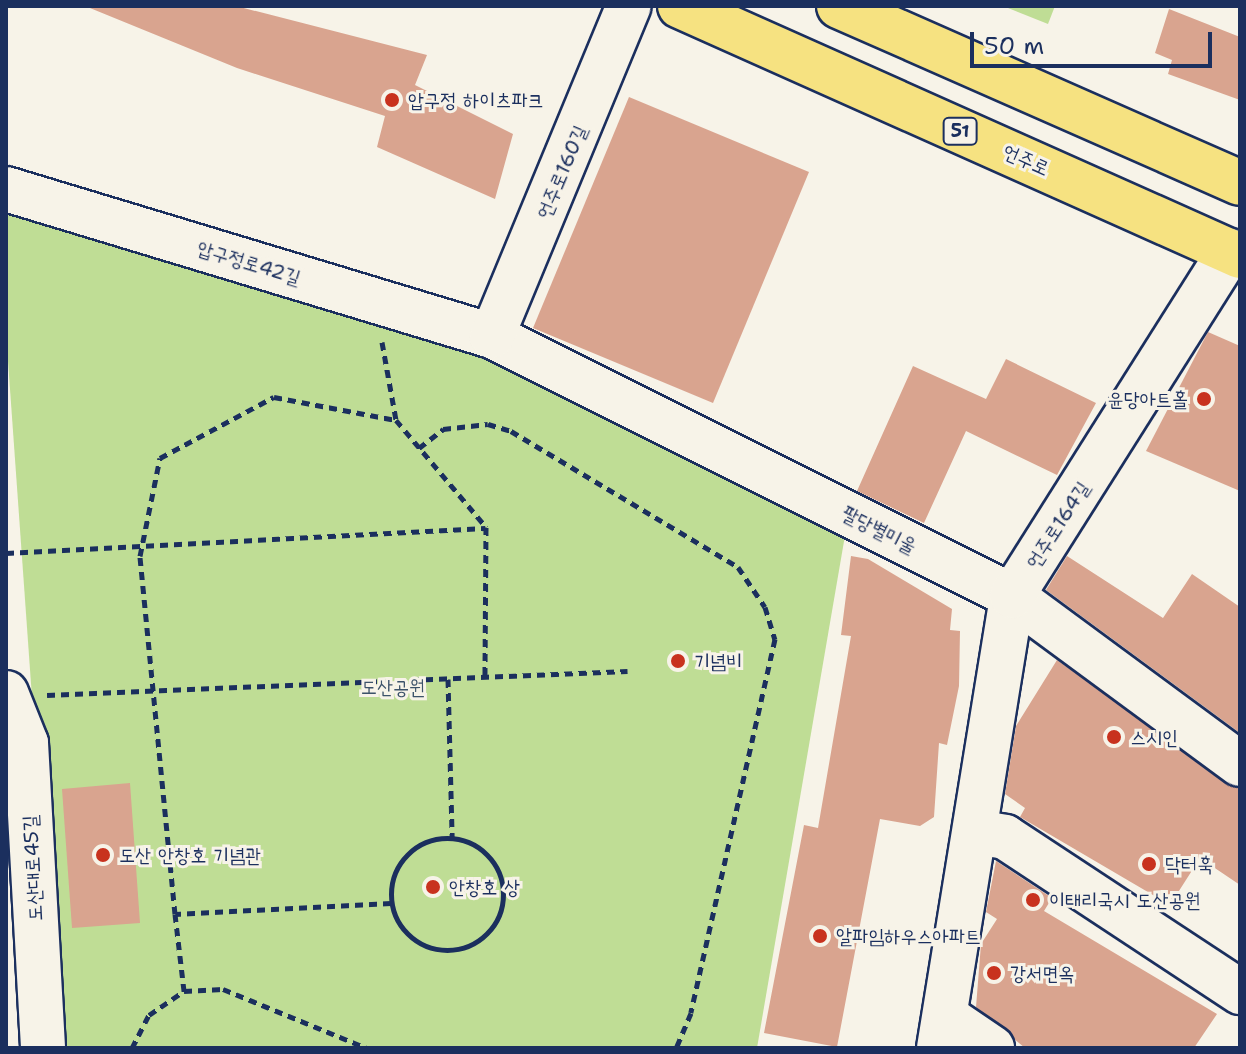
<!DOCTYPE html>
<meta charset="utf-8">
<style>
body{margin:0}
#map{position:relative;width:1246px;height:1054px;overflow:hidden;background:#f7f3e8;font-family:"Shantell Sans","Poor Story",sans-serif}
div>[style]{position:absolute}
.green>*{inset:0;background:#bfdd95}
.building>*{inset:0;background:#d9a48f}
.path>*{height:5px;margin-top:-2.5px;transform-origin:0;background:repeating-linear-gradient(90deg,#1b2f5e 0 8px,transparent 0 14px)}
.path>.ring{margin:-2.5px;padding:0;box-sizing:content-box;background:none;border:5px solid #1b2f5e;border-radius:50%}
.roads{filter:drop-shadow(2px 0 #1b2f5e) drop-shadow(-2px 0 #1b2f5e) drop-shadow(0 2px #1b2f5e) drop-shadow(0 -2px #1b2f5e)}
.minor>*{height:44px;margin:-22px;padding:0 22px;transform-origin:22px;border-radius:22px;background:#f7f3e8}
.major>*{height:44px;margin:-22px;padding:0 22px;transform-origin:22px;border-radius:22px;background:#f6e281}
.dots>*{width:22px;height:22px;translate:-50% -50%;box-sizing:border-box;border:4px solid #f7f3e8;border-radius:50%}
span{translate:-50% -50%;white-space:nowrap;text-align:center;line-height:1.15;-webkit-text-stroke:6px #f7f3e8;paint-order:stroke}
.shield-label span{padding:2px 6px;background:#f7f3e8;border:2px solid;border-radius:6px;-webkit-text-stroke-width:0}
.shield-label{font-size:18px;color:#1b2f5e;font-weight:700}
.poi-label{font-size:20px;color:#1b2f5e}
.left{translate:0 -50%;text-align:left}
.right{translate:-100% -50%;text-align:right}
.street-label{font-size:20px;color:#1b2f5e}
.park-label{font-size:20px;color:#3c5269}
.frame{position:absolute;inset:0;border:8px solid #1b2f5e;pointer-events:none}
.scale{position:absolute;left:970px;top:32px;width:242px;height:36px;box-sizing:border-box;border:4px solid #1b2f5e;border-top:0;padding-left:10px;font-size:24px;line-height:28px;white-space:nowrap;color:#1b2f5e;-webkit-text-stroke:6px #f7f3e8;paint-order:stroke}
</style>
<div id="map">
<div class="green">
<div style="clip-path:polygon(1003px 6px,1055px 6px,1048px 24px)"></div>
<div style="clip-path:polygon(6px 187px,520px 347px,848px 518px,757px 1048px,57px 1048px,6px 333px)"></div>
</div>
<div class="building">
<div style="clip-path:polygon(85px 6px,236px 6px,427px 55px,415px 85px,513px 134px,495px 199px,377px 147px,385px 116px,237px 68px)"></div>
<div style="clip-path:polygon(1169px 9px,1240px 37px,1240px 100px,1168px 74px,1172px 60px,1155px 53px)"></div>
<div style="clip-path:polygon(629px 97px,809px 172px,713px 403px,533px 328px)"></div>
<div style="clip-path:polygon(1208px 332px,1240px 346px,1240px 491px,1146px 451px)"></div>
<div style="clip-path:polygon(1006px 359px,1096px 403px,1057px 475px,966px 431px,924px 523px,857px 491px,913px 366px,986px 399px)"></div>
<div style="clip-path:polygon(851px 556px,868px 559px,952px 609px,950px 630px,960px 631px,959px 686px,947px 745px,939px 743px,934px 817px,920px 826px,880px 819px,837px 1047px,764px 1033px,804px 825px,818px 828px,851px 636px,841px 635px)"></div>
<div style="clip-path:polygon(1067px 556px,1163px 618px,1192px 574px,1240px 607px,1240px 733px,1046px 590px)"></div>
<div style="clip-path:polygon(1057px 660px,1240px 789px,1240px 885px,1200px 858px,1170px 905px,1020px 817px,1025px 808px,1005px 794px,1016px 726px)"></div>
<div style="clip-path:polygon(130px 783px,140px 923px,72px 928px,62px 789px)"></div>
<div style="clip-path:polygon(996px 861px,1052px 898px,1044px 911px,1217px 1014px,1194px 1048px,1025px 1048px,976px 1007px,981px 944px,997px 919px,986px 912px)"></div>
</div>
<div class="path">
<div style="left:382px;top:342px;width:79px;rotate:79.8deg"></div>
<div style="left:419px;top:448px;width:31px;rotate:-38deg"></div>
<div style="left:443px;top:429px;width:45px;rotate:-6.3deg"></div>
<div style="left:488px;top:424px;width:24px;rotate:17deg"></div>
<div style="left:511px;top:431px;width:265px;rotate:30.9deg"></div>
<div style="left:738px;top:567px;width:48px;rotate:56deg"></div>
<div style="left:765px;top:607px;width:34px;rotate:73deg"></div>
<div style="left:775px;top:639px;width:383px;rotate:102.7deg"></div>
<div style="left:691px;top:1013px;width:38px;rotate:113deg"></div>
<div style="left:6px;top:553px;width:480px;rotate:-3deg"></div>
<div style="left:448px;top:679px;width:158px;rotate:88.5deg"></div>
<div style="left:47px;top:695px;width:581px;rotate:-2.37deg"></div>
<div class="ring" style="left:391px;top:838px;width:107px;height:107px"></div>
<div style="left:391px;top:903px;width:216px;rotate:177.1deg"></div>
<div style="left:175px;top:914px;width:360px;rotate:-95.6deg"></div>
<div style="left:140px;top:556px;width:100px;rotate:-78.5deg"></div>
<div style="left:160px;top:458px;width:129px;rotate:-28.2deg"></div>
<div style="left:274px;top:397px;width:124px;rotate:10.7deg"></div>
<div style="left:396px;top:420px;width:140px;rotate:49.9deg"></div>
<div style="left:486px;top:527px;width:151px;rotate:90.4deg"></div>
<div style="left:175px;top:914px;width:78px;rotate:83.3deg"></div>
<div style="left:132px;top:1048px;width:37px;rotate:-63deg"></div>
<div style="left:149px;top:1015px;width:42px;rotate:-34.4deg"></div>
<div style="left:184px;top:991px;width:39px;rotate:-3deg"></div>
<div style="left:223px;top:989px;width:156px;rotate:22.3deg"></div>
</div>
<div class="roads">
<div class="minor">
<div style="left:6px;top:189px;width:508px;rotate:16.83deg"></div>
<div style="left:492px;top:336px;width:581px;rotate:26.57deg"></div>
<div style="left:1012px;top:596px;width:283px;rotate:36.4deg"></div>
<div style="left:492px;top:336px;width:357px;rotate:-67.5deg"></div>
<div style="left:6px;top:693px;width:54px;rotate:68.2deg"></div>
<div style="left:26px;top:743px;width:305px;rotate:86.8deg"></div>
<div style="left:975px;top:832px;width:30px;rotate:9deg"></div>
<div style="left:1005px;top:837px;width:282px;rotate:33.4deg"></div>
<div style="left:945px;top:1016px;width:57px;rotate:34.2deg"></div>
<div style="left:939px;top:1048px;width:458px;rotate:-80.8deg"></div>
<div style="left:1012px;top:596px;width:408px;rotate:-57.7deg"></div>
</div>
<div class="major">
<div style="left:680px;top:6px;width:613px;rotate:24.06deg"></div>
<div style="left:839px;top:6px;width:438px;rotate:23.8deg"></div>
</div>
</div>
<div class="dots">
<div style="left:392px;top:100px;background:#c8321e"></div>
<div style="left:1204px;top:399px;background:#c8321e"></div>
<div style="left:678px;top:661px;background:#c8321e"></div>
<div style="left:1114px;top:737px;background:#c8321e"></div>
<div style="left:103px;top:855px;background:#c8321e"></div>
<div style="left:1149px;top:864px;background:#c8321e"></div>
<div style="left:433px;top:887px;background:#c8321e"></div>
<div style="left:1033px;top:900px;background:#c8321e"></div>
<div style="left:820px;top:936px;background:#c8321e"></div>
<div style="left:994px;top:973px;background:#c8321e"></div>
</div>
<div class="shield-label">
<span style="left:960px;top:131px">51</span>
</div>
<div class="poi-label">
<span class="left" style="left:408px;top:100px">압구정 하이츠파크</span>
<span class="right" style="left:1188px;top:399px">윤당아트홀</span>
<span class="left" style="left:694px;top:661px">기념비</span>
<span class="left" style="left:1130px;top:737px">스시인</span>
<span class="left" style="left:119px;top:855px">도산 안창호 기념관</span>
<span class="left" style="left:1165px;top:864px">닥터훅</span>
<span class="left" style="left:449px;top:887px">안창호 상</span>
<span class="left" style="left:1049px;top:900px">이태리국시 도산공원</span>
<span class="left" style="left:836px;top:936px">알파임하우스아파트</span>
<span class="left" style="left:1010px;top:973px">강서면옥</span>
</div>
<div class="street-label">
<span style="left:1026px;top:160px;rotate:24deg">언주로</span>
<span style="left:562px;top:172px;rotate:-67deg">언주로160길</span>
<span style="left:249px;top:263px;rotate:17deg">압구정로42길</span>
<span style="left:1058px;top:525px;rotate:-57deg">언주로164길</span>
<span style="left:879px;top:530px;rotate:27deg">팔당별미울</span>
<span style="left:33px;top:868px;rotate:-93deg">도산대로45길</span>
</div>
<div class="park-label">
<span style="left:393px;top:687px">도산공원</span>
</div>
<div class="frame"></div>
<div class="scale">50 m</div>
</div>
